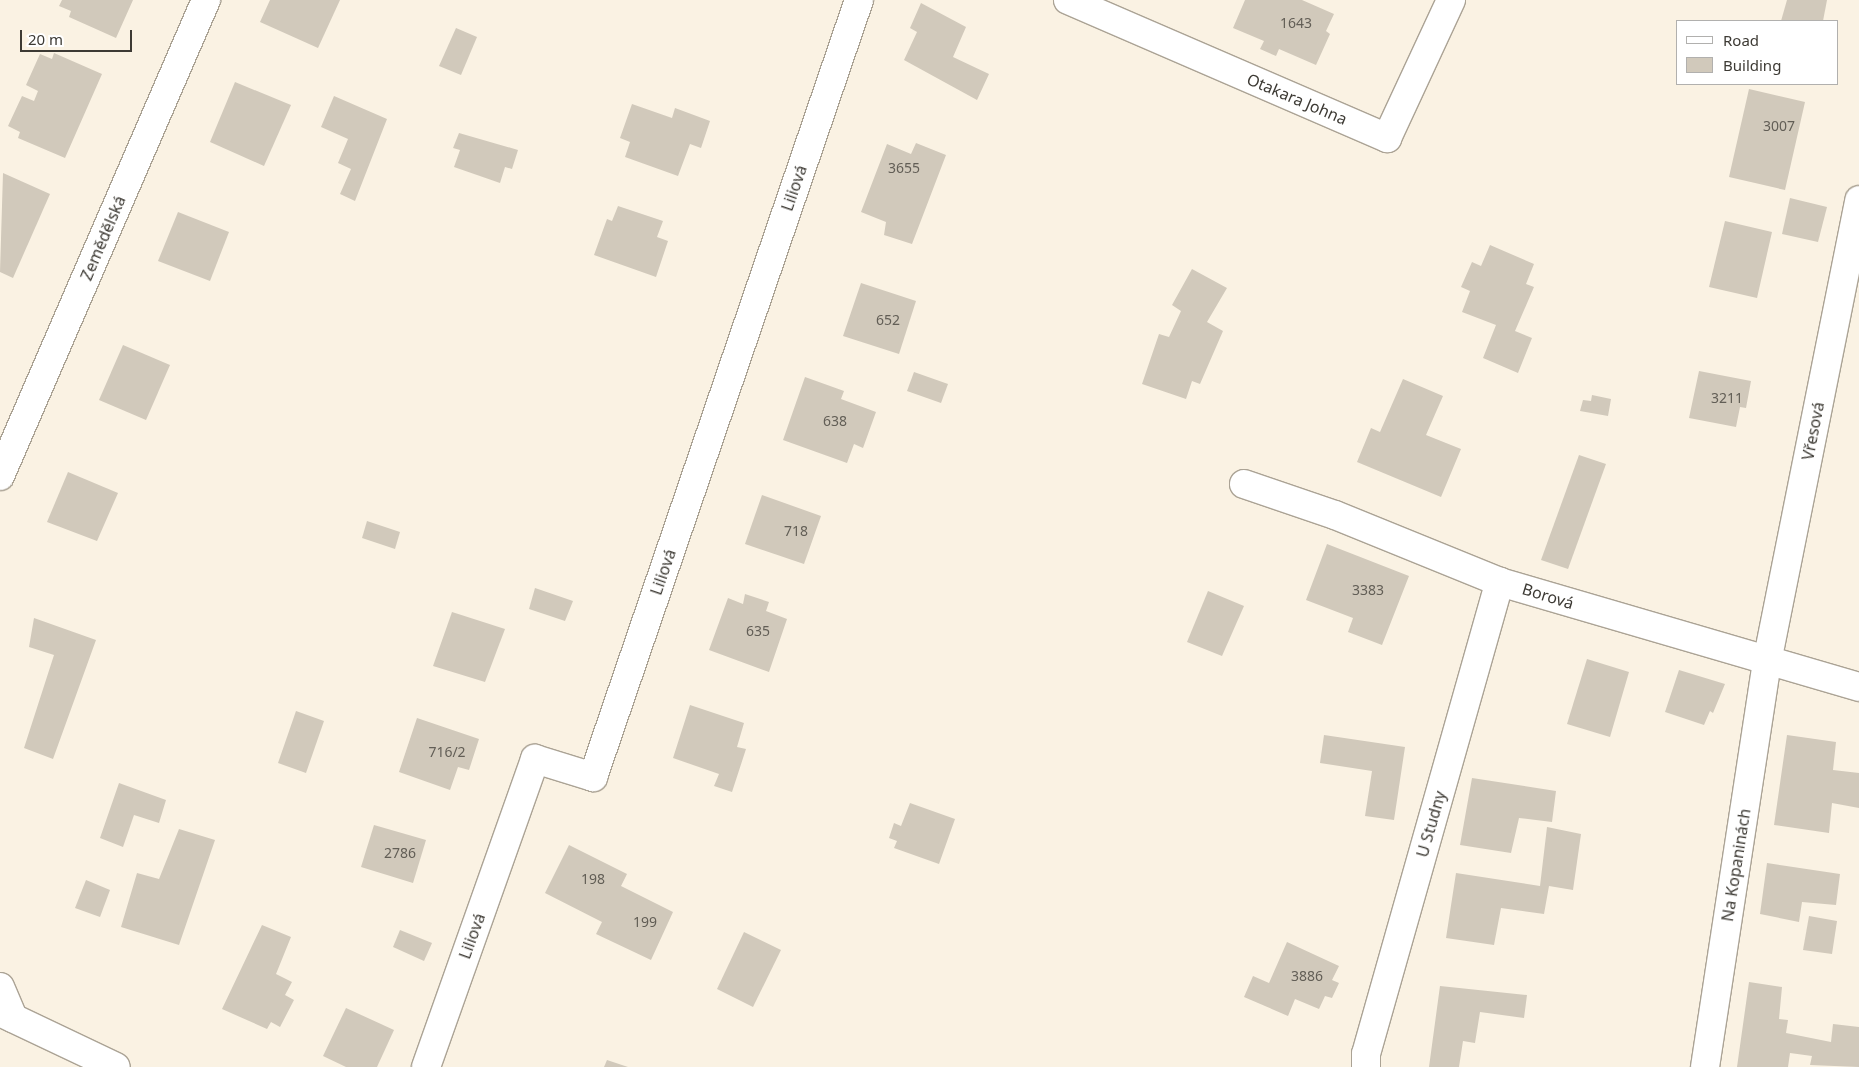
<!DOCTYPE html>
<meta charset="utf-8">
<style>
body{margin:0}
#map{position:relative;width:1859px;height:1067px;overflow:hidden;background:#faf2e3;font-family:"Noto Sans",sans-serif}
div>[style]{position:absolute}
.building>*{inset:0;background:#d1c9bb}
.roads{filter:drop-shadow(1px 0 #aba395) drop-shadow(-1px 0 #aba395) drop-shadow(0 1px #aba395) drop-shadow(0 -1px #aba395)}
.minor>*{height:28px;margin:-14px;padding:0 14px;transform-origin:14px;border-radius:14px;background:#fff}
.major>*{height:28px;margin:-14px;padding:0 14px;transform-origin:14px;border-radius:14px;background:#fff}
span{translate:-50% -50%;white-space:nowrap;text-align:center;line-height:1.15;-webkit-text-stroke:4px #fff;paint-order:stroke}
.number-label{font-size:14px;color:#625e56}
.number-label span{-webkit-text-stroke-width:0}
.street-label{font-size:16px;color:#3d3a34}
.legend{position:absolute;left:1676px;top:20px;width:162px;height:65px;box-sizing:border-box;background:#fff;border:1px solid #b1b0ae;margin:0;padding:6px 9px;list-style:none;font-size:15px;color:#3d3a34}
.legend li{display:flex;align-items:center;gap:10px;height:25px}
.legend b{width:25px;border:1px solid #b1b0ae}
.scale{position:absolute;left:20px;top:30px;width:112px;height:22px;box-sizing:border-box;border:2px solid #3d3a34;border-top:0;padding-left:6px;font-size:15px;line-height:18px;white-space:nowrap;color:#3d3a34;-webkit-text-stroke:4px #fff;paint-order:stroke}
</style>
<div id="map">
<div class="building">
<div style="clip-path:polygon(62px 0,133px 0,116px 38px,69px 17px,71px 11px,59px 6px)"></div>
<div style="clip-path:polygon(270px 0,340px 0,318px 48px,260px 22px)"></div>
<div style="clip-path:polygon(1245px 0,1302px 0,1334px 14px,1326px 31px,1330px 34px,1316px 65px,1279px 49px,1276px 56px,1260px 49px,1264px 41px,1233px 28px)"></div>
<div style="clip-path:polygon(1787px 0,1827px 0,1823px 21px,1781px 21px)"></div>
<div style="clip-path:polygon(921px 3px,966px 27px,953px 57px,989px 74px,977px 100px,904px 60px,917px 32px,910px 28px)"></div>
<div style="clip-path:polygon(456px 28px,477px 37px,461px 75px,439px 66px)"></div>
<div style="clip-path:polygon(54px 53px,102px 74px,65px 158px,18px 138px,20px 132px,8px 126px,22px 96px,34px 101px,38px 91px,26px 85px,40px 54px,52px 59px)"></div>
<div style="clip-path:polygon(235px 82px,291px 105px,264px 166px,210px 142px)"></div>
<div style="clip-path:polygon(1749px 89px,1805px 102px,1785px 190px,1729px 177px)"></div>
<div style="clip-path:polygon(334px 96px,387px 119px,355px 201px,340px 194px,351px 169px,338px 163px,348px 139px,321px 127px)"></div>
<div style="clip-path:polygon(632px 104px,672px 118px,675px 108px,710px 121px,701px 148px,690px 144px,678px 176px,625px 157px,630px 142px,620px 138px)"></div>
<div style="clip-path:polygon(459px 133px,518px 150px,512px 169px,505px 167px,500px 183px,454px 167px,460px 150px,453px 148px)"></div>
<div style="clip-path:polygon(916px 143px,946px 155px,912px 244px,884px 235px,886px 222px,861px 212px,887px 144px,911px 154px)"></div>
<div style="clip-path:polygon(3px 173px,50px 194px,13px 278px,0 272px)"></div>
<div style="clip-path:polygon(1790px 198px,1827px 207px,1818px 242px,1782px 234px)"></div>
<div style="clip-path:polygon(618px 206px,663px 221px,657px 237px,668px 241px,656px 277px,594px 255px,607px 219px,612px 221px)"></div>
<div style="clip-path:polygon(178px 212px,229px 232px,210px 281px,158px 261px)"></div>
<div style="clip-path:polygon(1725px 221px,1772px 232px,1757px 298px,1709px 287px)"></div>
<div style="clip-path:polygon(1490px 245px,1534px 264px,1526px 284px,1534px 287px,1515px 331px,1532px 338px,1518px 373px,1483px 358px,1496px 325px,1462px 312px,1470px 291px,1461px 287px,1472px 262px,1481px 266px)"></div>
<div style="clip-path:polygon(1192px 269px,1227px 288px,1207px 322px,1223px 331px,1200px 384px,1192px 381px,1186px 399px,1142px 384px,1159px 334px,1169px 337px,1181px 311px,1172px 305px)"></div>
<div style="clip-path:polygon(861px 283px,916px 301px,899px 354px,843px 336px)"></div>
<div style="clip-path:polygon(123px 345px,170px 365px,146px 420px,99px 400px)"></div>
<div style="clip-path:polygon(1699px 371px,1751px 381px,1746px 408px,1740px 407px,1736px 427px,1689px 418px)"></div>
<div style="clip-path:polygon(914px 372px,948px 384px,941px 403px,907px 391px)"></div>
<div style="clip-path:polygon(805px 377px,844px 391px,841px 399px,876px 412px,863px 448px,854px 444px,847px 463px,783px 440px)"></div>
<div style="clip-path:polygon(1403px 379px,1443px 396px,1426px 435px,1461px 449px,1441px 497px,1357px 462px,1371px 428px,1380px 432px)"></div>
<div style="clip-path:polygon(1592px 395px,1611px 399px,1608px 416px,1580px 411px,1583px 400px,1591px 401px)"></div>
<div style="clip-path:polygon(1579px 455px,1606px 464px,1568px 569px,1541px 560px)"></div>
<div style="clip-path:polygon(68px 472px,118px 493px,97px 541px,47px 522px)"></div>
<div style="clip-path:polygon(762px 495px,821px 516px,804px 564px,745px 544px)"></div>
<div style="clip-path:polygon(367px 521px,400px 532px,395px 549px,362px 538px)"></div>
<div style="clip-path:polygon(1327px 544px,1409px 576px,1382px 645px,1348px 632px,1353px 618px,1306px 600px)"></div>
<div style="clip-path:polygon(535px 588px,573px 601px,565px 621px,529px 609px)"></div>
<div style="clip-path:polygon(1208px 591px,1244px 606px,1222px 656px,1187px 642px)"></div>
<div style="clip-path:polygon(745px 594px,769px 602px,766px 611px,787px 619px,769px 672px,709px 650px,728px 598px,743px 604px)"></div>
<div style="clip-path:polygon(452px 612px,505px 629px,485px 682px,433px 666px)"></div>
<div style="clip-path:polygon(34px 618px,96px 640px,53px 759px,24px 748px,54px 655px,29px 647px)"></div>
<div style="clip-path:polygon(1587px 659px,1629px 672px,1610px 737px,1567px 724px)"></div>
<div style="clip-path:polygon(1679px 670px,1725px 684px,1713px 713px,1710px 711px,1704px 725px,1665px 712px)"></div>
<div style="clip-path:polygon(690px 705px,744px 723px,737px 747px,746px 749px,732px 792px,714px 786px,719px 774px,673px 758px)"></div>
<div style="clip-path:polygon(296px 711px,324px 721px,306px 773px,278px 763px)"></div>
<div style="clip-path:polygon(417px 718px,479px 739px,469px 770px,458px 767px,450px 790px,399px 772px)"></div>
<div style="clip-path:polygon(1324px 735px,1405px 747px,1394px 820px,1365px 816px,1372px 771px,1320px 763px)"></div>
<div style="clip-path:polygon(1787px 735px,1836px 742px,1833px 770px,1859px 773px,1859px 808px,1832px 803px,1829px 833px,1774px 825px)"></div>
<div style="clip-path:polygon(1472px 778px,1556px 791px,1552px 822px,1519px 818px,1511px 853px,1460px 845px)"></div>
<div style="clip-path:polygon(119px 783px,166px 800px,159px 823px,134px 815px,123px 847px,100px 838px)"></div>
<div style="clip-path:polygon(910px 803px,955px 819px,939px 864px,894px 848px,897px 841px,889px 838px,894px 823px,901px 826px)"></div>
<div style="clip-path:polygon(374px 825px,426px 840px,413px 883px,361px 867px)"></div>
<div style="clip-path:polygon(1547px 827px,1581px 834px,1573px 890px,1549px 886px,1544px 914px,1501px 908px,1494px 945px,1446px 938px,1456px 873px,1540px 886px)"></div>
<div style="clip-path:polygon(179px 829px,215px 840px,179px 945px,121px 927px,137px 873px,159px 879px)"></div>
<div style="clip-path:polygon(569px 845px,627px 874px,621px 886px,673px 912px,651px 960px,596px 934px,602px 922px,545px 893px)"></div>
<div style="clip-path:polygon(1767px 863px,1840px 874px,1836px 905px,1802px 902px,1799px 922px,1760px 914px)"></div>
<div style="clip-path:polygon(86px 880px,110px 890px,100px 917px,75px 908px)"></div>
<div style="clip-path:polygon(1809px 916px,1837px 921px,1832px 954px,1803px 950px)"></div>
<div style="clip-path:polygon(262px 925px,291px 937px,276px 974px,292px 982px,285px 995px,294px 1000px,280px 1027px,271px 1022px,267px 1029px,222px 1009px)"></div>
<div style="clip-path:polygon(400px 930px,432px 943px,424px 961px,393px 947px)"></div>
<div style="clip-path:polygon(744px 932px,781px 950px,753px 1007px,717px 989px)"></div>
<div style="clip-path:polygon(1287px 942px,1339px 966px,1332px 980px,1339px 983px,1332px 998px,1325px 996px,1319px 1009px,1295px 999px,1288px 1016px,1244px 997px,1253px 976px,1269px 983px)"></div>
<div style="clip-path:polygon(1749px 982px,1782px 987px,1779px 1019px,1788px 1020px,1786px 1033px,1831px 1042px,1833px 1024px,1859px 1027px,1859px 1067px,1810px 1065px,1812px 1056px,1790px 1053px,1788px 1067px,1737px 1067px)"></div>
<div style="clip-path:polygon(1440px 986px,1527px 995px,1524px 1018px,1480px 1012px,1475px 1043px,1463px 1041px,1459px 1067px,1429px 1067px)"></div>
<div style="clip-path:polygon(346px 1008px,394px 1030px,377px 1067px,346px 1067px,323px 1056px)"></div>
<div style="clip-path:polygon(607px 1060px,628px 1067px,604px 1067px)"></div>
</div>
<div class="roads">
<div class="minor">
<div style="left:1068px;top:0;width:348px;rotate:23.4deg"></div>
<div style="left:1387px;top:138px;width:152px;rotate:-65.1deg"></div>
<div style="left:0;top:476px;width:519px;rotate:-66.6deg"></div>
<div style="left:1244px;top:484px;width:96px;rotate:18.8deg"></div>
<div style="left:1335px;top:515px;width:178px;rotate:22.1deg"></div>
<div style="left:1500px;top:582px;width:374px;rotate:16.3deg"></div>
<div style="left:0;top:987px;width:34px;rotate:67deg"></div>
<div style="left:426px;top:1067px;width:327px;rotate:-70.5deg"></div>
<div style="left:535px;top:759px;width:61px;rotate:17.2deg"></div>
<div style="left:593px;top:777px;width:821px;rotate:-71.1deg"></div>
<div style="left:1366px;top:1067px;width:13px;rotate:-90deg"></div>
<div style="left:1366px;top:1054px;width:491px;rotate:-74.2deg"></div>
<div style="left:1705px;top:1067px;width:410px;rotate:-81.3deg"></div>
<div style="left:1767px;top:662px;width:471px;rotate:-78.7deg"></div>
</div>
<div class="major">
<div style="left:0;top:1012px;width:128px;rotate:25.4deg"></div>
</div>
</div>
<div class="number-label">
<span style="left:1296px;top:23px">1643</span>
<span style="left:1779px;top:126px">3007</span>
<span style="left:904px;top:168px">3655</span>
<span style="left:888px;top:320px">652</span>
<span style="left:1727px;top:398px">3211</span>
<span style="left:835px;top:421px">638</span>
<span style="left:796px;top:531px">718</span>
<span style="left:1368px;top:590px">3383</span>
<span style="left:758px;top:631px">635</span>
<span style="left:447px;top:752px">716/2</span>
<span style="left:400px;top:853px">2786</span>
<span style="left:593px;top:879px">198</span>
<span style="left:645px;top:922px">199</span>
<span style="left:1307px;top:976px">3886</span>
</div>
<div class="street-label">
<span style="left:1297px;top:99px;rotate:23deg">Otakara Johna</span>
<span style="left:794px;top:188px;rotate:-71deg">Liliová</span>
<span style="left:103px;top:238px;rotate:-67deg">Zemědělská</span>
<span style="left:1813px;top:431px;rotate:-79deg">Vřesová</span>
<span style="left:663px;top:572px;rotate:-71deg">Liliová</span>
<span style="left:1548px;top:596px;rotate:17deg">Borová</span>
<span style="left:1431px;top:824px;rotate:-74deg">U Studny</span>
<span style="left:1736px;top:865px;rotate:-81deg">Na Kopaninách</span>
<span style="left:472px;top:936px;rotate:-70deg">Liliová</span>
</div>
<ul class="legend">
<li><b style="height:6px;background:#fff"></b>Road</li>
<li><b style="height:14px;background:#d1c9bb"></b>Building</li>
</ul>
<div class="scale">20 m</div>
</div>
